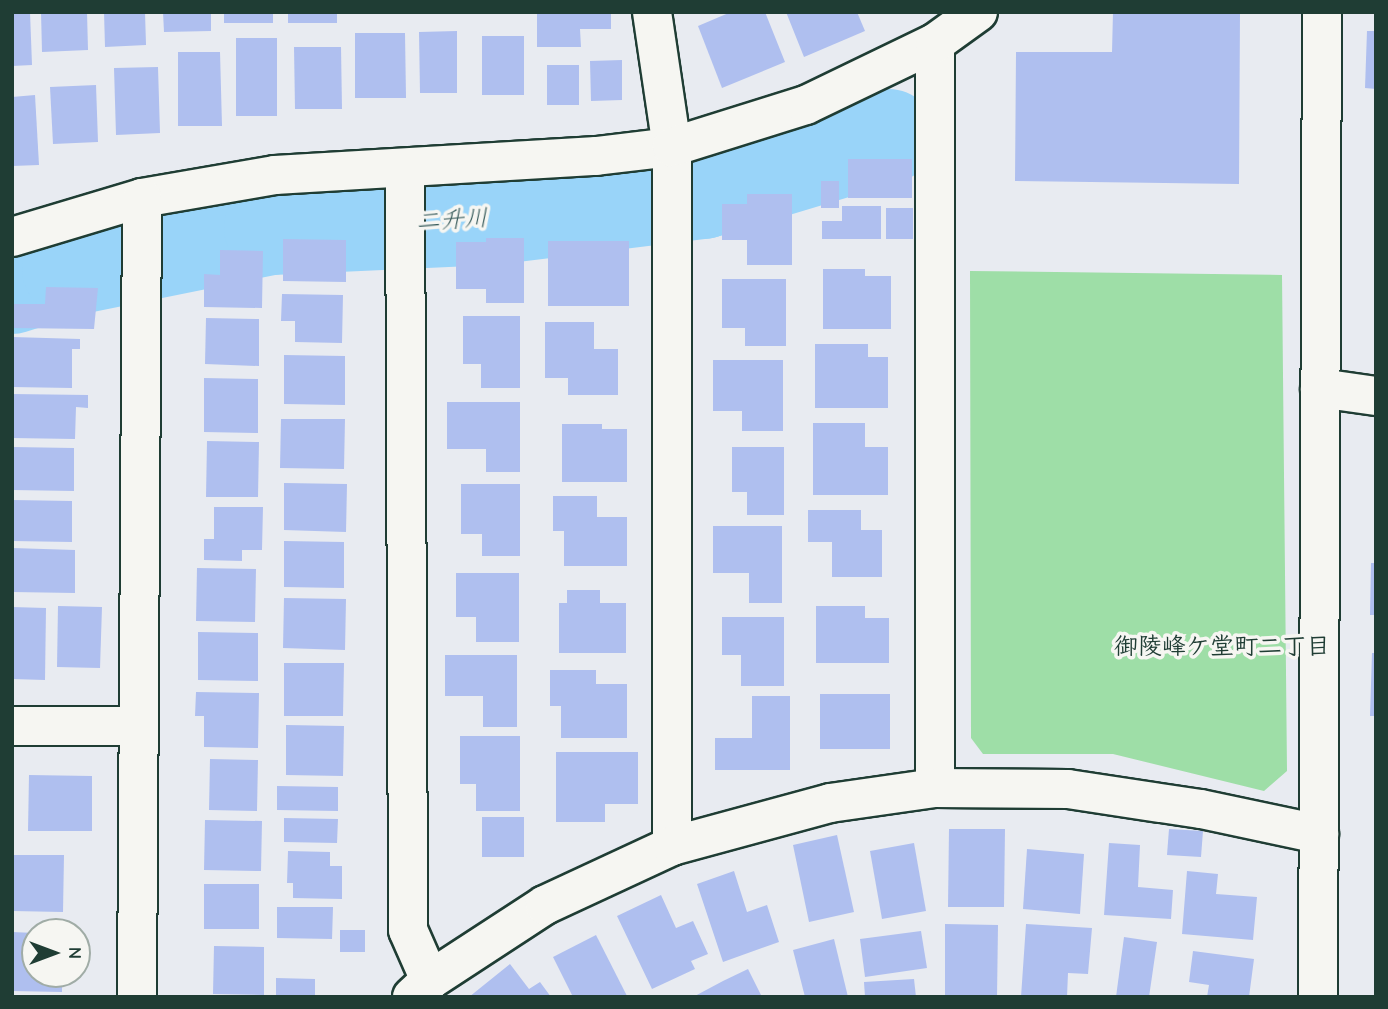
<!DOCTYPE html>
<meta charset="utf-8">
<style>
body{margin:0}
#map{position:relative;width:1388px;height:1009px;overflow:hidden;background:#e8ebf1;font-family:"Comic Neue","Klee One",sans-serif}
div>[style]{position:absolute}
.green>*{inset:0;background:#9edea7}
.river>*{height:94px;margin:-47px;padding:0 47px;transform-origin:47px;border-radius:47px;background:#99d4f9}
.building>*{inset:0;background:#afbfef}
.roads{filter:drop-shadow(2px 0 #1f3d34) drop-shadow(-2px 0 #1f3d34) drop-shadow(0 2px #1f3d34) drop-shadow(0 -2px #1f3d34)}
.street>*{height:38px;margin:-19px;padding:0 19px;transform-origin:19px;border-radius:19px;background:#f6f6f2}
span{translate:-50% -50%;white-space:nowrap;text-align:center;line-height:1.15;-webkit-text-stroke:7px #f6f6f2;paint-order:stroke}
.water-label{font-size:24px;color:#375b5b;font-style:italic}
.neighbourhood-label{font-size:24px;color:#1f3d34;font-weight:700}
.frame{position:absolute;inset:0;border:14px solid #1f3d34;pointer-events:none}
.north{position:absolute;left:21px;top:918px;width:70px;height:70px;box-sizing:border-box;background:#f6f6f2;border:2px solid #a0aca6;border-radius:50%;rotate:90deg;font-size:19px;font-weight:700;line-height:28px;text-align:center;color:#1f3d34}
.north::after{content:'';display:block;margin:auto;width:24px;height:32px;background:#1f3d34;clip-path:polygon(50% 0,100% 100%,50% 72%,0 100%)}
</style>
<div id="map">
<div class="green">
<div style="clip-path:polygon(970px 271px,1282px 275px,1287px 771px,1264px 791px,1113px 754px,983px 754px,971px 738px)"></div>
</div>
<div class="river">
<div style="left:12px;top:287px;width:60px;rotate:-17.5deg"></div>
<div style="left:69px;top:269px;width:206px;rotate:-11.5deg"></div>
<div style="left:271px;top:228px;width:220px;rotate:-2.6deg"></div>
<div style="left:491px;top:218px;width:214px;rotate:-7deg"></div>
<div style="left:703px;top:192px;width:194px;rotate:-16.8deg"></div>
</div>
<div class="building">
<div style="clip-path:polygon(12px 12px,30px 12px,32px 65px,12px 66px)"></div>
<div style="clip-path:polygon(41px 12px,87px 12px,88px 50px,42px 52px)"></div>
<div style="clip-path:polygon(104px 12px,145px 12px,146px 45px,105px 47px)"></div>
<div style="clip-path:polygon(163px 12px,211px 12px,211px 31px,164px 32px)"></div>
<div style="clip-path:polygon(224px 12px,273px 12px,273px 23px,224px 23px)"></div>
<div style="clip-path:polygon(288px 12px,337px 12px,337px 23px,288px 23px)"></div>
<div style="clip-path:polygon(537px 12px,611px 12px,611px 29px,580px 29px,581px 47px,537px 47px)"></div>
<div style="clip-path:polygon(731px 12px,765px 12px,785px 62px,722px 88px,698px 26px)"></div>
<div style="clip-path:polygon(786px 12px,857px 12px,865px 31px,804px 57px)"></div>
<div style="clip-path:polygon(1113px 12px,1240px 12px,1239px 184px,1015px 181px,1016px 52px,1112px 52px)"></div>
<div style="clip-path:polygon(457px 31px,457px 93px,420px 93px,419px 32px)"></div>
<div style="clip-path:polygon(1367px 31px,1376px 31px,1376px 89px,1365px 88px)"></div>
<div style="clip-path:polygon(355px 33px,405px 33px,406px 98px,355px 98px)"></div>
<div style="clip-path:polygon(482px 36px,524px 36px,524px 95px,482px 95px)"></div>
<div style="clip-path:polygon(236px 38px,277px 38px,277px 116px,236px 116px)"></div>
<div style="clip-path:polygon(294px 47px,341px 47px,342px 109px,295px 109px)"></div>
<div style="clip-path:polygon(178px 52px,220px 52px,222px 126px,178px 126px)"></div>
<div style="clip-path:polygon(622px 60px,622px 100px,591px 101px,590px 61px)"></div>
<div style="clip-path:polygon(547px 65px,579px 65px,579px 105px,547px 105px)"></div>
<div style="clip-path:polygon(158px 67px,160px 133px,116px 135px,114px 68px)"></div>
<div style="clip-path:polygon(96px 85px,98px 142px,53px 144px,50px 87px)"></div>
<div style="clip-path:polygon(35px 95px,39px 165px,12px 166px,12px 97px)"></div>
<div style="clip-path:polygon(848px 159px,912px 159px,912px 198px,848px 198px)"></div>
<div style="clip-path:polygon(821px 181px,839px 181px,839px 208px,821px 208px)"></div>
<div style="clip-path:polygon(747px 194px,792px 194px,792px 265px,747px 265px,747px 240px,722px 240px,722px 204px,747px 204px)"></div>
<div style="clip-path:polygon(842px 206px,881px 206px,881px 239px,822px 239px,822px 221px,842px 221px)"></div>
<div style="clip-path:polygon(886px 208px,913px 208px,913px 239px,886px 239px)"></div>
<div style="clip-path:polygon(486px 238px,524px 238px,524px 303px,486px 303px,486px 289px,456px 289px,456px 242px,486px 242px)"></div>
<div style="clip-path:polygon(283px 239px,346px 240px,346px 282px,283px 281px)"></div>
<div style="clip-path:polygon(548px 241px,629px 241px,629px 306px,548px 306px)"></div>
<div style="clip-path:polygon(220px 250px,263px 251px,262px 308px,204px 307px,204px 274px,220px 275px)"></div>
<div style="clip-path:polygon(823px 269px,865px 269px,865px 276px,891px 276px,891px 329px,823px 329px)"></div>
<div style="clip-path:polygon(722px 279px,786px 279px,786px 346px,745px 346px,745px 328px,722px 328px)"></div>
<div style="clip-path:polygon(46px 287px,98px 288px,94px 329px,12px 328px,12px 304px,45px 304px)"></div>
<div style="clip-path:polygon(282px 294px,343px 295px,342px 343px,295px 342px,295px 321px,281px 321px)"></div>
<div style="clip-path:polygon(463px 316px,520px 316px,520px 388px,481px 388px,481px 364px,463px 364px)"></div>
<div style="clip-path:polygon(206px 318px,259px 319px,259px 366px,205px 364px)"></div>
<div style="clip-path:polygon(545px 322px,594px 322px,594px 349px,618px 349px,618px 395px,568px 395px,568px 378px,545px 378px)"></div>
<div style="clip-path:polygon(12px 337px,80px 339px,80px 349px,72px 349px,72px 388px,12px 387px)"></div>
<div style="clip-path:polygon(815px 344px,868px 344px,868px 357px,888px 357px,888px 408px,815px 408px)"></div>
<div style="clip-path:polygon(284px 355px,345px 356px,345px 405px,284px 404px)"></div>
<div style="clip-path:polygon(713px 360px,783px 360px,783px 431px,742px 431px,742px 411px,713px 411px)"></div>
<div style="clip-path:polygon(204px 378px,258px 379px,258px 433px,204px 432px)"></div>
<div style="clip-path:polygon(12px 394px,88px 395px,88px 408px,76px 407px,75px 439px,12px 438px)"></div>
<div style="clip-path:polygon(447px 402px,520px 402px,520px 472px,486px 472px,486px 449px,447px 449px)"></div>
<div style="clip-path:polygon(281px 419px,345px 419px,344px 469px,280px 468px)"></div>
<div style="clip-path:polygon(813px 423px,865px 423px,865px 447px,888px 447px,888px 495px,813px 495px)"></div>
<div style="clip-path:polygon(562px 424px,602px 424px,602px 429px,627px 429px,627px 482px,562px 482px)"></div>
<div style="clip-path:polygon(207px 441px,259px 442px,258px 497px,206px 497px)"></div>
<div style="clip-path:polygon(12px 447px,74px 448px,74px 491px,12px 490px)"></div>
<div style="clip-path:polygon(732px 447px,784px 447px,784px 515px,747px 515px,747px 492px,732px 492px)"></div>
<div style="clip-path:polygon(284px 483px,347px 484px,346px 532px,284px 530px)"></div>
<div style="clip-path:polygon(461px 484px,520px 484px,520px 556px,482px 556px,482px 534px,461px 534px)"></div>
<div style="clip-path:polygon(553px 496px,597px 496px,597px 517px,627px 517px,627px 566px,564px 566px,564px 531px,553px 531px)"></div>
<div style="clip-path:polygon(12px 500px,72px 501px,72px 542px,12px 541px)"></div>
<div style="clip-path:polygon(214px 507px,263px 507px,262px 550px,242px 550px,242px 561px,204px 560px,204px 539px,214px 539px)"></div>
<div style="clip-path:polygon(808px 510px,861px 510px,861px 530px,882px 530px,882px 577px,832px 577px,832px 542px,808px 542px)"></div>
<div style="clip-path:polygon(713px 526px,782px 526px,782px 603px,749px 603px,749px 573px,713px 573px)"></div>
<div style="clip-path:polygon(284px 541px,344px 542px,344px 588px,284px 587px)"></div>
<div style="clip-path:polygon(12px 548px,75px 550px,75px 593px,12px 592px)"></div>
<div style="clip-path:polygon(1371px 563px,1376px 563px,1376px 615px,1370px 615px)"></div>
<div style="clip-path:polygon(197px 568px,256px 569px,255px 622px,196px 621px)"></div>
<div style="clip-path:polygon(456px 573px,519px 573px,519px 642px,476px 642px,476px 617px,456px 617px)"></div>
<div style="clip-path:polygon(567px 590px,600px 590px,600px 603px,626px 603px,626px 653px,559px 653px,559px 603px,567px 603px)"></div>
<div style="clip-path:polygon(284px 598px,346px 599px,345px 650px,283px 648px)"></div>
<div style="clip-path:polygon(58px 606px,102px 607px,100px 668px,57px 667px)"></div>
<div style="clip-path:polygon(816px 606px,865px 606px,865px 618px,889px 618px,889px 663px,816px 663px)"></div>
<div style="clip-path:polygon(12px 607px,46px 608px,45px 680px,12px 679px)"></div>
<div style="clip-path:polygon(722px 617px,784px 617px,784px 686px,741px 686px,741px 655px,722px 655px)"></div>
<div style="clip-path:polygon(198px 632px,258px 633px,258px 681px,198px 680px)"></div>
<div style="clip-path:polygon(1372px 653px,1376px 653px,1376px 716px,1370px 716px)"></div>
<div style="clip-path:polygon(445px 655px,517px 655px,517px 727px,483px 727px,483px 696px,445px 696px)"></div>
<div style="clip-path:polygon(284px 663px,344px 663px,343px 716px,284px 716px)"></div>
<div style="clip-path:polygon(550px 670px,596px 670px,596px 684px,627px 684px,627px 738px,561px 738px,561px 706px,550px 706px)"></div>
<div style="clip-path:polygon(196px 692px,259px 693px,258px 748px,204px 747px,204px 716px,195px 716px)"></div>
<div style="clip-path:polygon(820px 694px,890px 694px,890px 749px,820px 749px)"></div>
<div style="clip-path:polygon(752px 696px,790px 696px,790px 770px,715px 770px,715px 738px,752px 738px)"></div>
<div style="clip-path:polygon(286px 725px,344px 726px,343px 776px,286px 775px)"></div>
<div style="clip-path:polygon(460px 736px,520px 736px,520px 811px,476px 811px,476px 784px,460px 784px)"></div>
<div style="clip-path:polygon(556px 752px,638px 752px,638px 804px,605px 804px,605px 822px,556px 822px)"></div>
<div style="clip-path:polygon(210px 759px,258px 760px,257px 811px,209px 810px)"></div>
<div style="clip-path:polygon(29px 775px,92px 776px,92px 831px,28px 831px)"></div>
<div style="clip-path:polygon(277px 786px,338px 787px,338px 811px,277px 810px)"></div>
<div style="clip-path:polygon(482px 817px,524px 817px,524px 857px,482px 857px)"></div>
<div style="clip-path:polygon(284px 818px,338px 819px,337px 843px,284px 842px)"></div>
<div style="clip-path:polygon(205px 820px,262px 821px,261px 871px,204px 870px)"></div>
<div style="clip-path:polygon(949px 829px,1005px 829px,1004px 907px,948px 907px)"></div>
<div style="clip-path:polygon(1169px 829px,1203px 831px,1201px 857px,1167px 855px)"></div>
<div style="clip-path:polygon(837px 835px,854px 912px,809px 922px,793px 845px)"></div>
<div style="clip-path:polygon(914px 843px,926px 911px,882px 919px,870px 851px)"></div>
<div style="clip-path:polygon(1109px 843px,1140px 845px,1138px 887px,1173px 890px,1171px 919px,1104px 915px)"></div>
<div style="clip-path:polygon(1027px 849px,1084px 854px,1080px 914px,1023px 909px)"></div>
<div style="clip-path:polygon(288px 851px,330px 852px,330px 866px,342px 866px,342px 899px,293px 898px,293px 883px,287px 883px)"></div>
<div style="clip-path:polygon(12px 855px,64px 855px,63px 912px,12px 911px)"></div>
<div style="clip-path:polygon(734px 871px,747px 912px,767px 905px,779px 942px,723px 962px,697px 884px)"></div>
<div style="clip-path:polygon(1187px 871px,1218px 874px,1216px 894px,1257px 897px,1253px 940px,1182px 934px)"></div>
<div style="clip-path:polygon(204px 884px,259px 884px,259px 929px,204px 929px)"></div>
<div style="clip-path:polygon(661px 895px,676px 928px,693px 921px,708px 954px,691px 961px,695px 969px,652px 989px,617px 916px)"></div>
<div style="clip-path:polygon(277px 907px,333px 907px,332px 939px,277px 938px)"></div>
<div style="clip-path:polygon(945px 924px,998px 925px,997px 997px,945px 997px)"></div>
<div style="clip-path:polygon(1026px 924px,1092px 928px,1088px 974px,1068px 973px,1067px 997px,1021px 997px)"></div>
<div style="clip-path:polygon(340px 930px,365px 930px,365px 952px,340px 952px)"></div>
<div style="clip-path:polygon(921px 931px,927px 968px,865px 977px,860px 939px)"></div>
<div style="clip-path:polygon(12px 932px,35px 933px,35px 974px,62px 974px,62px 992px,12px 991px)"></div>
<div style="clip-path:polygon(596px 935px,627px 996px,625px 997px,573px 997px,553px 957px)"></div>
<div style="clip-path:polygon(1124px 937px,1157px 942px,1149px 997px,1116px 997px)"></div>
<div style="clip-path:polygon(834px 939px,848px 997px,805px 997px,793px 950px)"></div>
<div style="clip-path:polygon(214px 946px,264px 947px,264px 995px,213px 994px)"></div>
<div style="clip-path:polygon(1193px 951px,1254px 959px,1249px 997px,1207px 997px,1209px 985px,1189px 982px)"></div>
<div style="clip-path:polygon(510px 964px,529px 989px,540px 982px,551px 997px,469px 997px)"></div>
<div style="clip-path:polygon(748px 969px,762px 997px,693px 997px,723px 981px)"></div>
<div style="clip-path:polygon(276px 978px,315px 979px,315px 997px,276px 997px)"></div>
<div style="clip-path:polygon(914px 979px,916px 997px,865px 997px,864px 982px)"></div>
</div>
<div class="roads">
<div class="street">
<div style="left:652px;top:12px;width:136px;rotate:81.6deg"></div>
<div style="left:672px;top:147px;width:699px;rotate:90deg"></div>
<div style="left:935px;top:43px;width:745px;rotate:90deg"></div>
<div style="left:405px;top:168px;width:762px;rotate:89.77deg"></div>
<div style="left:408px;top:930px;width:55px;rotate:66.3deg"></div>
<div style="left:12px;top:237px;width:136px;rotate:-16.7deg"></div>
<div style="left:142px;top:198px;width:135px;rotate:-9.8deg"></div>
<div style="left:275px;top:175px;width:322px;rotate:-3.4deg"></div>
<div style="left:596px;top:156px;width:77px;rotate:-6.8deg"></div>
<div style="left:672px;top:147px;width:140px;rotate:-17.4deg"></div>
<div style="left:806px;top:105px;width:143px;rotate:-25.7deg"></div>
<div style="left:935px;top:43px;width:53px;rotate:-35.8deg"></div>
<div style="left:1320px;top:388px;width:57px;rotate:8.1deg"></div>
<div style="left:12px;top:726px;width:126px"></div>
<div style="left:137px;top:997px;width:799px;rotate:-89.64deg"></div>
<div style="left:412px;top:997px;width:25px;rotate:-43deg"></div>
<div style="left:430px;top:980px;width:137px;rotate:-33.1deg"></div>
<div style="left:545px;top:905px;width:140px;rotate:-24.9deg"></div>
<div style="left:672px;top:846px;width:164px;rotate:-15.2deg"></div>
<div style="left:830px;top:803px;width:106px;rotate:-8.1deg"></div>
<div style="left:935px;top:788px;width:133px;rotate:0.4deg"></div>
<div style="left:1068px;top:789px;width:134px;rotate:8.6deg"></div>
<div style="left:1201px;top:809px;width:121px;rotate:12deg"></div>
<div style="left:1318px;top:997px;width:985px;rotate:-89.77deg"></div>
</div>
</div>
<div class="water-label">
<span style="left:452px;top:220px;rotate:-3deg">二升川</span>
</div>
<div class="neighbourhood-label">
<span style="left:1222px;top:647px">御陵峰ケ堂町二丁目</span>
</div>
<div class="frame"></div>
<div class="north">N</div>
</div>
